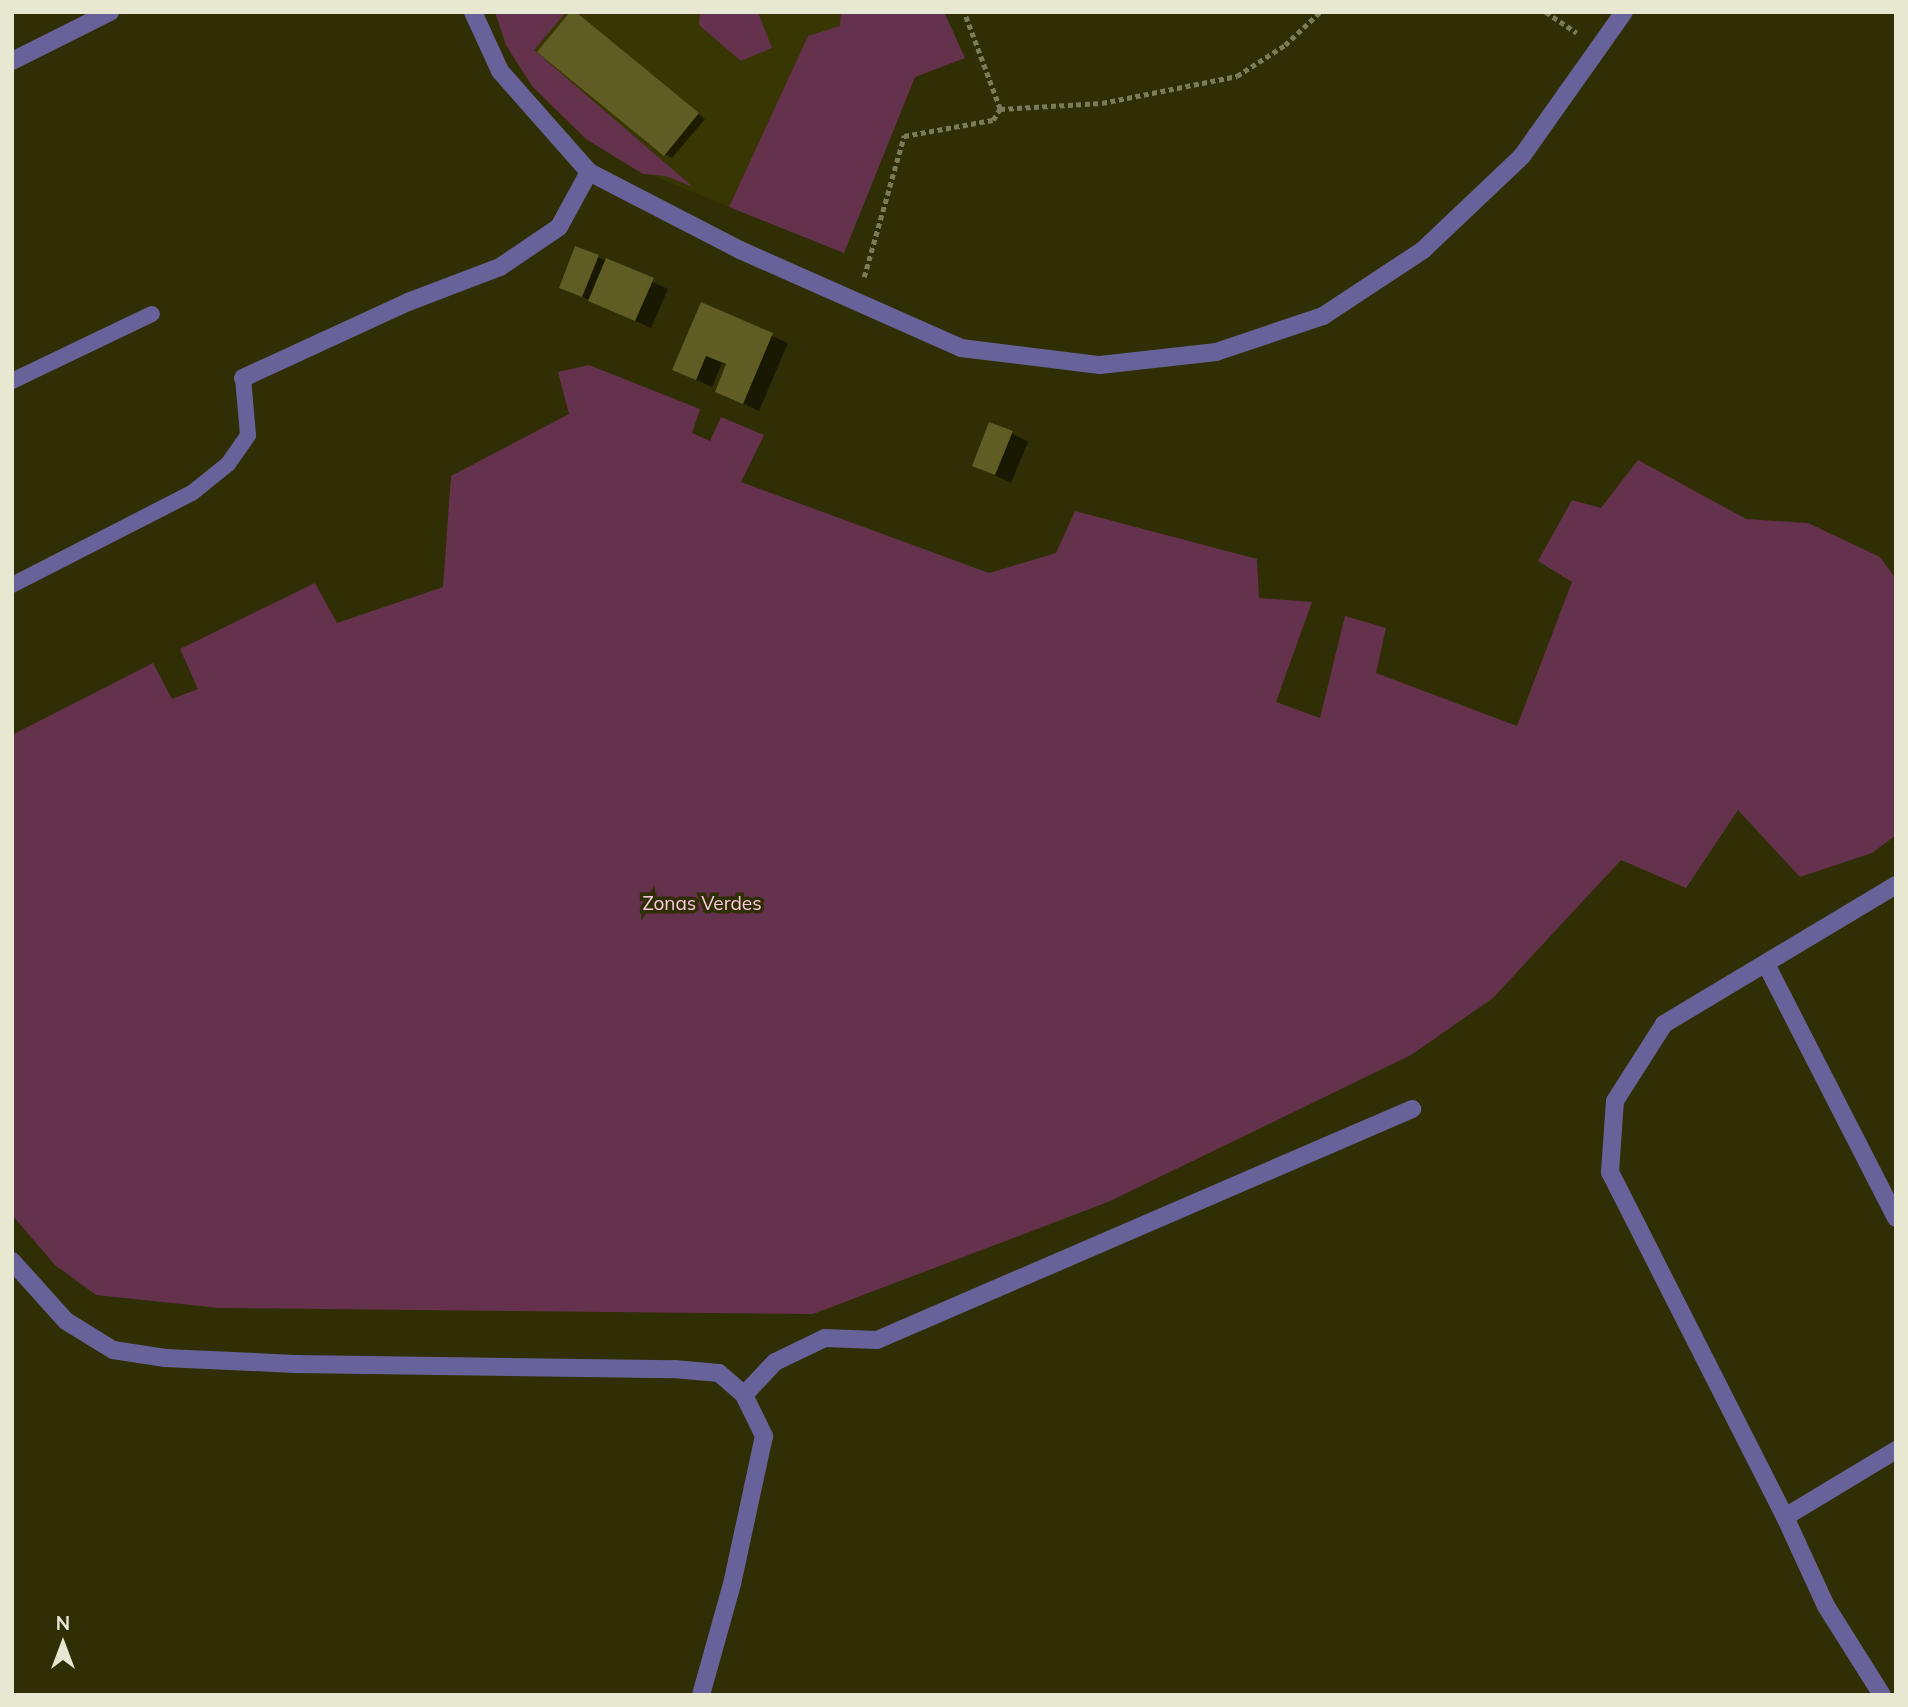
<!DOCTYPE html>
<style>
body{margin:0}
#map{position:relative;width:1908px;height:1707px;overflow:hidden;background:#302e05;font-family:Mulish,sans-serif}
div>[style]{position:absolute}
.built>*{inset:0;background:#383602}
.green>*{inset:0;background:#65324e}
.shadow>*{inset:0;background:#0007}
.building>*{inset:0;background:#5f5d24}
.path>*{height:4.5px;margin-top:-2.25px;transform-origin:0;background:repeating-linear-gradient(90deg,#7b7a59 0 5px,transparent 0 8.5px)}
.service>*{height:16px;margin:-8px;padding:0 8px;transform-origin:8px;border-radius:8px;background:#676299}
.minor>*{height:18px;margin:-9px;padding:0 9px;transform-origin:9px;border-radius:9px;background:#676299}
span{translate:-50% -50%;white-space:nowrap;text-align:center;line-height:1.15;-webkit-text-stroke:7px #302e05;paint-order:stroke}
.park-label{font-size:19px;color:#fbcae2}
.frame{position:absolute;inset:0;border:14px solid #e8e8d2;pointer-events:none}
.north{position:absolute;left:28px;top:1609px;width:70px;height:70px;-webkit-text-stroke:5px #302e05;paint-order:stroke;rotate:0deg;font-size:19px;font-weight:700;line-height:28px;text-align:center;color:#e8e8d2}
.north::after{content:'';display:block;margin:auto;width:24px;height:32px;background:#e8e8d2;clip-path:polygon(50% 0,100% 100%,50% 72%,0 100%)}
</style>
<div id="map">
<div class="built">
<div style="clip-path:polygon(495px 12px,944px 12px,965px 58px,808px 36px,729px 207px,649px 174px,586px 139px,532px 86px,506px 45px)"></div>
</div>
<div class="green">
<div style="clip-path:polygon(495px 12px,566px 12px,534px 50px,693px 187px,666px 176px,643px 174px,586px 139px,532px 86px,506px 45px)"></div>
<div style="clip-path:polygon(700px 12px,758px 12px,772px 48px,741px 61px,699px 25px)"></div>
<div style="clip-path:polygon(841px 12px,944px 12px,965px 58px,915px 77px,844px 253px,729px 207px,808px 36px,840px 26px)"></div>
<div style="clip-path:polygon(589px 365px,700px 409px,692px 433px,710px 441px,721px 417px,764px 435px,741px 482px,989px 573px,1056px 553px,1075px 511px,1257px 559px,1259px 598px,1312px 602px,1276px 702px,1320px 718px,1345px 616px,1386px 628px,1376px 673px,1517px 726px,1572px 582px,1538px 561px,1572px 500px,1601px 508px,1638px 460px,1746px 519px,1808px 523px,1880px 557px,1896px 579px,1896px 835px,1872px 853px,1800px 877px,1738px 810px,1686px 888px,1621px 860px,1493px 998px,1411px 1055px,1108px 1202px,813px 1314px,219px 1308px,96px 1295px,55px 1265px,12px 1215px,12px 735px,153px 663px,172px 699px,198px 689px,180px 649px,315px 583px,337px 623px,443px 587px,451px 476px,569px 414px,558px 372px)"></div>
</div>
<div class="shadow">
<div style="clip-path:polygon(580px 16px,705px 119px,672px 158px,665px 154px)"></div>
<div style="clip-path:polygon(598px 257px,668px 289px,651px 328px,561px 287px)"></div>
<div style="clip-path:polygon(702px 304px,788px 343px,759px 411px,717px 391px,728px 366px,722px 363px,712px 387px,674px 369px)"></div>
<div style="clip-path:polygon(1012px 433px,1028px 442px,1011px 483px,974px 465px)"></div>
</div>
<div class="building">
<div style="clip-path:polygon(570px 12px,576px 12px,699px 113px,664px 156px,537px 52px)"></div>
<div style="clip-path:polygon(575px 246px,599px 255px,582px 297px,559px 288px)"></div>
<div style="clip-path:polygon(606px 258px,654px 278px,635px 321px,588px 301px)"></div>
<div style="clip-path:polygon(701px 302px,773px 333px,743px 404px,715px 392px,726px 364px,706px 356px,696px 380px,672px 370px)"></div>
<div style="clip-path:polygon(989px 422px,1013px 431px,995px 475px,972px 466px)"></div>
</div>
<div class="path">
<div style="left:1546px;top:12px;width:37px;rotate:34deg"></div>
<div style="left:1000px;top:109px;width:102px;rotate:-3.4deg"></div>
<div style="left:1102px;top:103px;width:138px;rotate:-11.3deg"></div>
<div style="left:1237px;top:76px;width:57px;rotate:-32.9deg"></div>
<div style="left:1285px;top:45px;width:48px;rotate:-43.3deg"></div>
<div style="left:864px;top:277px;width:147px;rotate:-74.2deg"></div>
<div style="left:904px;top:136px;width:90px;rotate:-10.2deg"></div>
<div style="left:993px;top:120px;width:13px;rotate:-58deg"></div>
<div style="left:1000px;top:109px;width:103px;rotate:-110.4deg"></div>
</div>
<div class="service">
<div style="left:12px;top:381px;width:155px;rotate:-25.6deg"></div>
<div style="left:12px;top:585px;width:202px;rotate:-27.1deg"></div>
<div style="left:192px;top:493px;width:46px;rotate:-38.9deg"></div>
<div style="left:228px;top:464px;width:35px;rotate:-55deg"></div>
<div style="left:248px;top:435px;width:57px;rotate:-95deg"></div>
</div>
<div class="minor">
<div style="left:473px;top:12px;width:65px;rotate:65.4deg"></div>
<div style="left:500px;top:71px;width:135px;rotate:48.6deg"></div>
<div style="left:589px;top:172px;width:170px;rotate:27.3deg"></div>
<div style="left:740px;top:250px;width:242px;rotate:23.9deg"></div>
<div style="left:961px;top:348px;width:140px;rotate:7deg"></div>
<div style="left:1100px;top:365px;width:117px;rotate:-6.4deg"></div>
<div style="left:1216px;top:352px;width:113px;rotate:-18.6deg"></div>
<div style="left:1323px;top:316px;width:120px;rotate:-33.4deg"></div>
<div style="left:1423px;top:250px;width:137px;rotate:-43.5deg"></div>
<div style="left:1522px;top:156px;width:176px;rotate:-54.7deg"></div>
<div style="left:12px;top:61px;width:110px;rotate:-26.6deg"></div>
<div style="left:243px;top:378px;width:182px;rotate:-24.7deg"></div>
<div style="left:408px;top:302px;width:98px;rotate:-20.8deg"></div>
<div style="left:500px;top:267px;width:71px;rotate:-34.1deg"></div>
<div style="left:559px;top:227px;width:63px;rotate:-61.4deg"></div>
<div style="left:1766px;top:964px;width:285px;rotate:62.9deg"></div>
<div style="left:12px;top:1261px;width:81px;rotate:48deg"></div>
<div style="left:66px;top:1321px;width:55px;rotate:31.7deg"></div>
<div style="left:113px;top:1350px;width:53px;rotate:8.7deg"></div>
<div style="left:165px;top:1358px;width:130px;rotate:2.6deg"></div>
<div style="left:295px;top:1364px;width:379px;rotate:0.8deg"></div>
<div style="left:674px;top:1369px;width:45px;rotate:5.1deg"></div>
<div style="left:719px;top:1373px;width:33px;rotate:41deg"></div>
<div style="left:744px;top:1395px;width:46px;rotate:64deg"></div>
<div style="left:764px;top:1436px;width:151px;rotate:102.2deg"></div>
<div style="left:732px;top:1584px;width:115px;rotate:105.6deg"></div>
<div style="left:744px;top:1395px;width:45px;rotate:-46.8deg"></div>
<div style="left:775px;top:1362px;width:55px;rotate:-25.6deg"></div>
<div style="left:825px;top:1338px;width:52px;rotate:2.2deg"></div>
<div style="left:877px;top:1340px;width:583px;rotate:-23.35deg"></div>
<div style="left:1785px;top:1517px;width:130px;rotate:-31.1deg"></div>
<div style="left:1882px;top:1695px;width:105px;rotate:-122.2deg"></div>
<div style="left:1826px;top:1606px;width:98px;rotate:-114.7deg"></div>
<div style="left:1785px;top:1517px;width:387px;rotate:-116.9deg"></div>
<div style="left:1610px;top:1172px;width:71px;rotate:-86deg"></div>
<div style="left:1615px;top:1101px;width:91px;rotate:-57.5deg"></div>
<div style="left:1664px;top:1024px;width:270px;rotate:-30.9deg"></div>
</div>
<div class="park-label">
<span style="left:702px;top:904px">Zonas Verdes</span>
</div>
<div class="frame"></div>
<div class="north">N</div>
</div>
